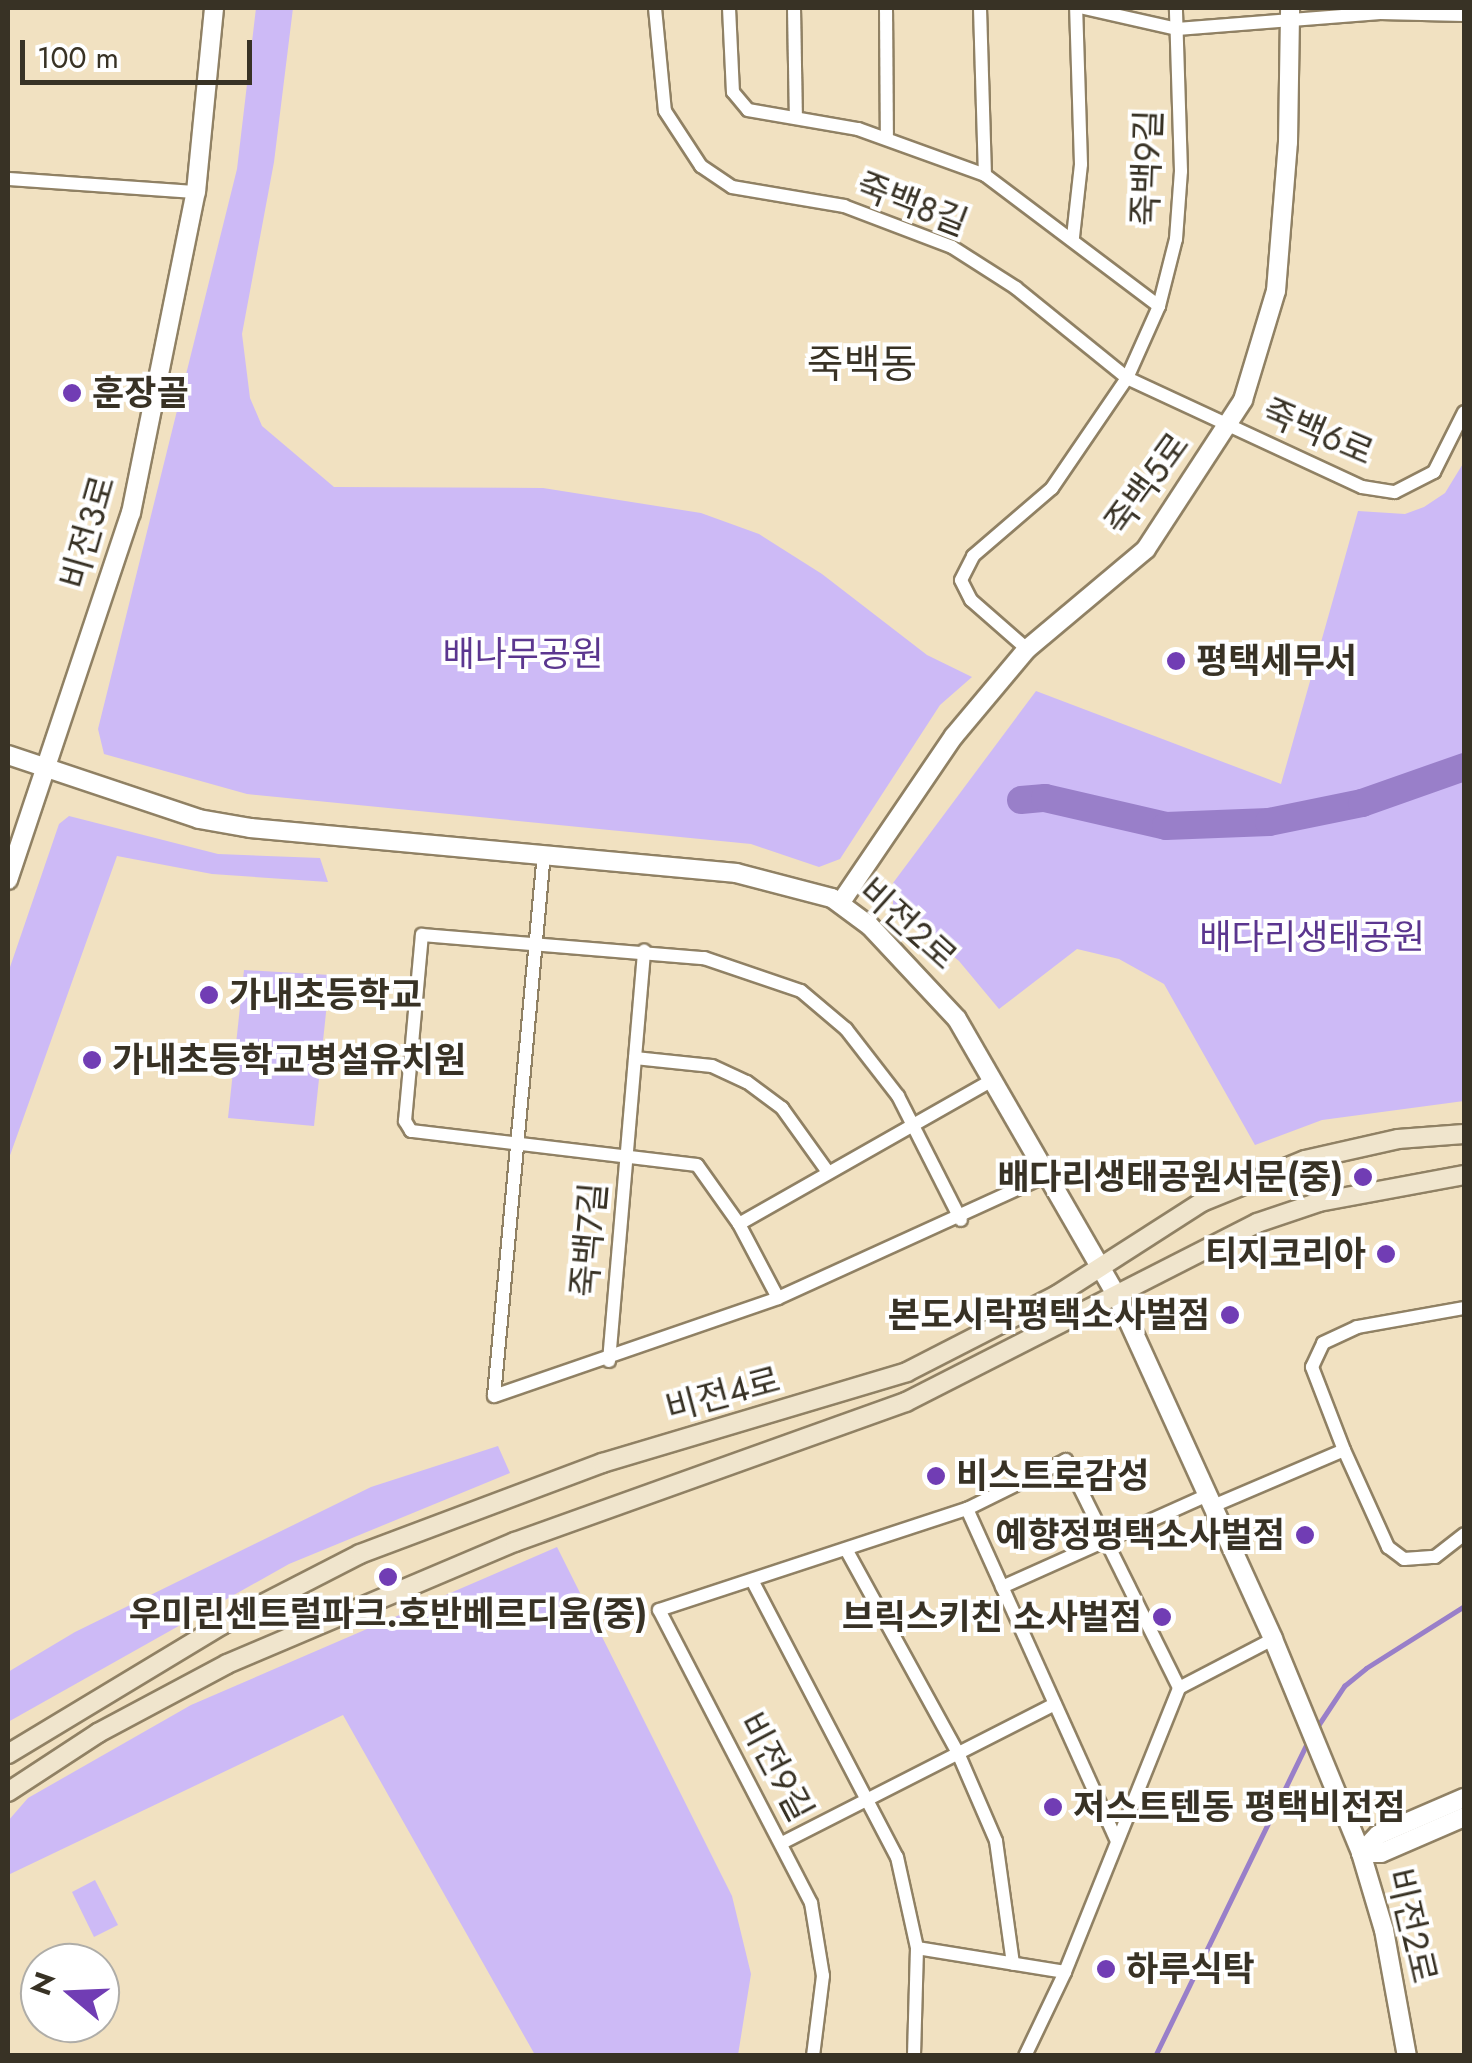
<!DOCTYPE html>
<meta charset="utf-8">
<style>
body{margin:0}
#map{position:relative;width:1472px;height:2063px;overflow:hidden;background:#f1e1c1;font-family:Jost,"Noto Sans KR",sans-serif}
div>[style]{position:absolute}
.green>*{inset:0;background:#cdbaf6}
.stream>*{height:5px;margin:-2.5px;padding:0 2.5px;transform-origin:2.5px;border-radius:2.5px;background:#997fc9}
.river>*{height:28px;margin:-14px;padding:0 14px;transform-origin:14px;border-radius:14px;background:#997fc9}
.roads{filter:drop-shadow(2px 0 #908164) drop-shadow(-2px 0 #908164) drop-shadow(0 2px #908164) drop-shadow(0 -2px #908164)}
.minor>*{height:12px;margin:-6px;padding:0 6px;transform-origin:6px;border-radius:6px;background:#fff}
.tertiary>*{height:18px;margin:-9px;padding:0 9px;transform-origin:9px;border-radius:9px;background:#fff}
.secondary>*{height:18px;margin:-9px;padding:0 9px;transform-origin:9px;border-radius:9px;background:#f0e5cd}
.dots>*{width:28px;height:28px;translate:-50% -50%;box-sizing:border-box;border:5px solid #fff;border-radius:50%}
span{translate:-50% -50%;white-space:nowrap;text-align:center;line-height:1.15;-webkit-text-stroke:8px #fff;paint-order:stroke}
.street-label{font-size:35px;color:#383225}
.poi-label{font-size:35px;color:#383225;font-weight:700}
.left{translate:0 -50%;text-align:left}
.right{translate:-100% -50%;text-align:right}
.park-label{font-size:35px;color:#5b368f}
.quarter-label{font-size:40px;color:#383225}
.frame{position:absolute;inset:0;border:10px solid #383225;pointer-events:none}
.north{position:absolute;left:20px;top:1943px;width:100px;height:100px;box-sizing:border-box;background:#fff;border:2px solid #afada8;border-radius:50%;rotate:289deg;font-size:28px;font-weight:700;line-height:40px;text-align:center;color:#383225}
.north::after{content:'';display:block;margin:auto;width:35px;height:45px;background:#713db4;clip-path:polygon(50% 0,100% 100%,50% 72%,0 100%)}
.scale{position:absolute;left:20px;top:40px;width:232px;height:45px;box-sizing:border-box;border:5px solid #383225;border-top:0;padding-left:12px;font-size:30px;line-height:35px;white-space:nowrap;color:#383225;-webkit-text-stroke:8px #fff;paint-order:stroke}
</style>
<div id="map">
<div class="green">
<div style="clip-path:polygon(256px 8px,293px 8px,274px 162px,242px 334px,250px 398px,262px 426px,334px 487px,543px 488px,701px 513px,759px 534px,822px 574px,927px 655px,972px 677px,940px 705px,840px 859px,819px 867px,751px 844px,247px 794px,104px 754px,98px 729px,237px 169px)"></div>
<div style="clip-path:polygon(1464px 462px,1464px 1101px,1322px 1120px,1255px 1145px,1164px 984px,1119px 959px,1077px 949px,999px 1009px,959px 961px,893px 907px,893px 883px,1036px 691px,1281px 784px,1358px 511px,1405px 514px,1424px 507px,1445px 493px)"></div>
<div style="clip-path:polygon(69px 816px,218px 854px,320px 858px,328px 882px,212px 874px,117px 856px,8px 1161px,8px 973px,59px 824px)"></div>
<div style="clip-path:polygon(244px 970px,330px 975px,314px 1126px,228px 1118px)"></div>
<div style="clip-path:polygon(498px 1446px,510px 1473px,289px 1564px,8px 1722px,8px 1672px,75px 1632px,371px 1487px)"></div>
<div style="clip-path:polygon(557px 1547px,732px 1896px,751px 1974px,738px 2055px,535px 2055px,343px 1715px,8px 1875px,8px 1821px,28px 1798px,191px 1705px)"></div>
<div style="clip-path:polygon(95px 1880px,118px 1925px,94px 1937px,72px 1892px)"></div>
</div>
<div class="stream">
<div style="left:1315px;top:1730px;width:53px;rotate:-56.6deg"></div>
<div style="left:1344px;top:1686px;width:28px;rotate:-39deg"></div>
<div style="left:1366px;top:1668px;width:116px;rotate:-32.3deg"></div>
<div style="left:1155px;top:2056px;width:352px;rotate:-64.1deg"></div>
</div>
<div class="river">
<div style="left:1021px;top:800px;width:24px;rotate:-5deg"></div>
<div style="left:1045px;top:798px;width:124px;rotate:13deg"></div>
<div style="left:1166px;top:826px;width:103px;rotate:-2.2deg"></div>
<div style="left:1269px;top:822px;width:95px;rotate:-11.5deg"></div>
<div style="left:1362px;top:803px;width:108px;rotate:-19.4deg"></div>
</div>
<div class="roads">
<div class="minor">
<div style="left:655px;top:8px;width:103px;rotate:84.5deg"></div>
<div style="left:665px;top:111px;width:66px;rotate:56.8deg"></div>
<div style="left:701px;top:166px;width:37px;rotate:34deg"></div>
<div style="left:732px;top:187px;width:114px;rotate:9.6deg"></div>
<div style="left:844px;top:206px;width:116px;rotate:20.8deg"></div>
<div style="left:952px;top:247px;width:76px;rotate:32.6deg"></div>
<div style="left:1016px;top:288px;width:143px;rotate:39deg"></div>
<div style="left:1127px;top:378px;width:259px;rotate:24.9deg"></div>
<div style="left:1362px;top:487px;width:33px;rotate:9deg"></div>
<div style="left:1395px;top:492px;width:44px;rotate:-27.1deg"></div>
<div style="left:1434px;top:472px;width:67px;rotate:-63.4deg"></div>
<div style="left:729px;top:8px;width:84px;rotate:87.3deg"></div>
<div style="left:733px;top:92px;width:23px;rotate:50deg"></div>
<div style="left:748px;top:110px;width:112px;rotate:9.8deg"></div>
<div style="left:858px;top:129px;width:135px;rotate:19.9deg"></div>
<div style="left:985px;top:175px;width:218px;rotate:37deg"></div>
<div style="left:794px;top:8px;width:110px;rotate:89deg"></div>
<div style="left:886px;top:8px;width:130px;rotate:89.6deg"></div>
<div style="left:980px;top:8px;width:167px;rotate:88.3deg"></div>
<div style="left:1084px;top:8px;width:95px;rotate:12.7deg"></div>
<div style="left:1177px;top:29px;width:204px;rotate:-4.5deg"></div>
<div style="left:1380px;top:13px;width:84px;rotate:1.4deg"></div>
<div style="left:8px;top:179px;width:188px;rotate:4deg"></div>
<div style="left:1073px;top:237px;width:73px;rotate:-83.7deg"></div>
<div style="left:1081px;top:164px;width:156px;rotate:-91.8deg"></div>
<div style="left:1027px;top:649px;width:74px;rotate:-138.8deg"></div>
<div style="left:971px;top:600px;width:22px;rotate:-117deg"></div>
<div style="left:961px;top:580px;width:27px;rotate:-63deg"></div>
<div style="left:973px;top:556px;width:104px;rotate:-40.7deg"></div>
<div style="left:1052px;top:488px;width:133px;rotate:-55.7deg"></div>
<div style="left:1127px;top:378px;width:79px;rotate:-66deg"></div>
<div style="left:1159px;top:306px;width:69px;rotate:-75.8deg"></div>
<div style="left:1176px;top:239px;width:68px;rotate:-85.8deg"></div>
<div style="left:1181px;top:171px;width:163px;rotate:-91.8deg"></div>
<div style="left:544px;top:853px;width:545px;rotate:95.26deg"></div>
<div style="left:494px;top:1396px;width:300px;rotate:-19deg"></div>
<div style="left:778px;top:1298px;width:297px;rotate:-24.5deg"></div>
<div style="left:635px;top:1058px;width:77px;rotate:5.9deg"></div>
<div style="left:712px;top:1066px;width:38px;rotate:25deg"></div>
<div style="left:747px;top:1082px;width:44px;rotate:36.6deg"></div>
<div style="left:782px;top:1108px;width:79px;rotate:54.3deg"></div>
<div style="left:739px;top:1224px;width:292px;rotate:-29.6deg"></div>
<div style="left:778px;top:1298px;width:84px;rotate:-117.8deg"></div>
<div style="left:739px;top:1224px;width:72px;rotate:-125.4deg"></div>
<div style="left:697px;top:1165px;width:288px;rotate:-173.2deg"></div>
<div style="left:411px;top:1131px;width:12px;rotate:-121deg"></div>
<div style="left:405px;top:1121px;width:187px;rotate:-84.8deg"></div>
<div style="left:422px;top:935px;width:283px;rotate:4.7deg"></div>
<div style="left:704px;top:958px;width:102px;rotate:18.8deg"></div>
<div style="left:801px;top:991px;width:59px;rotate:40.2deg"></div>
<div style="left:846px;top:1029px;width:85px;rotate:52.2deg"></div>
<div style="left:898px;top:1096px;width:139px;rotate:63.1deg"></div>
<div style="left:609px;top:1361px;width:412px;rotate:-85.1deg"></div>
<div style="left:1344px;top:1450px;width:107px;rotate:65.6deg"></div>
<div style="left:1388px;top:1547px;width:20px;rotate:37deg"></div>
<div style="left:1404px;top:1559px;width:31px;rotate:-4deg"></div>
<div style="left:1435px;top:1557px;width:37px;rotate:-38deg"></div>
<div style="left:1213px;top:1506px;width:142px;rotate:-23.1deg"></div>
<div style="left:1344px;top:1450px;width:89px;rotate:-111.1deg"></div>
<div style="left:1312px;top:1367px;width:26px;rotate:-65deg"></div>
<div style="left:1323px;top:1343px;width:38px;rotate:-25deg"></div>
<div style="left:1357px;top:1327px;width:109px;rotate:-10.1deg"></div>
<div style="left:967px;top:1509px;width:364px;rotate:65.7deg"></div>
<div style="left:847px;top:1551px;width:230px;rotate:61.2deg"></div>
<div style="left:958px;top:1753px;width:96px;rotate:66.6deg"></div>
<div style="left:996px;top:1841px;width:124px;rotate:82.1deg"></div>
<div style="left:753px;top:1582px;width:310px;rotate:62.4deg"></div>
<div style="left:897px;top:1857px;width:93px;rotate:77.6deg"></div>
<div style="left:917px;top:1948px;width:108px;rotate:91.6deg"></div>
<div style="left:1002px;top:1587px;width:226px;rotate:-24.1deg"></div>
<div style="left:782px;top:1843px;width:306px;rotate:-27deg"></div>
<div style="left:917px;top:1948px;width:150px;rotate:9.2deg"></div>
<div style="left:813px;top:2056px;width:81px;rotate:-82.9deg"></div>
<div style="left:823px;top:1976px;width:74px;rotate:-99.3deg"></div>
<div style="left:811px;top:1903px;width:330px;rotate:-117.4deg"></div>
<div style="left:659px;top:1610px;width:324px;rotate:-18.2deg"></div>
<div style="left:967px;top:1509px;width:110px;rotate:-26.3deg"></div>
<div style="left:1066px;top:1460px;width:254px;rotate:63.6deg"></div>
<div style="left:1179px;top:1688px;width:106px;rotate:-27.5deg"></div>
<div style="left:1025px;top:2056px;width:93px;rotate:-64.5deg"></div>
<div style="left:1065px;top:1972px;width:306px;rotate:-68.1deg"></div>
</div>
<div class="tertiary">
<div style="left:8px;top:755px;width:201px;rotate:18.5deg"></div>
<div style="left:199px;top:819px;width:53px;rotate:9.8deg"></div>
<div style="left:251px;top:828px;width:487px;rotate:5.3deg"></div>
<div style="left:736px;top:873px;width:99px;rotate:14.6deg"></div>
<div style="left:832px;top:898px;width:47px;rotate:36.4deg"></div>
<div style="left:870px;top:926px;width:127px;rotate:46.9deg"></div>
<div style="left:957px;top:1019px;width:318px;rotate:60deg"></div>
<div style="left:1116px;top:1294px;width:379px;rotate:65.5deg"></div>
<div style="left:1273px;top:1639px;width:231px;rotate:67.6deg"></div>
<div style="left:1361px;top:1853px;width:80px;rotate:73.4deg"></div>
<div style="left:1384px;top:1930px;width:128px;rotate:79.7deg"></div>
<div style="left:8px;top:880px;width:387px;rotate:-71.5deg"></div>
<div style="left:131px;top:513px;width:328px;rotate:-78.6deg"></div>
<div style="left:196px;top:192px;width:185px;rotate:-84.4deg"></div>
<div style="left:841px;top:902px;width:201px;rotate:-55.8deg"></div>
<div style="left:954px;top:736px;width:114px;rotate:-50deg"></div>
<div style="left:1027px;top:649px;width:155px;rotate:-40deg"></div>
<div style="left:1146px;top:549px;width:178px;rotate:-56.9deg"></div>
<div style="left:1243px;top:400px;width:114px;rotate:-73.2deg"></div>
<div style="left:1276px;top:291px;width:149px;rotate:-85.4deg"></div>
<div style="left:1288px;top:142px;width:134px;rotate:-89.1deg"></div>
<div style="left:1361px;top:1853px;width:25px;rotate:-47deg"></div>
<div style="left:1378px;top:1835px;width:94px;rotate:-23.3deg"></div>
<div style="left:1361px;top:1853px;width:20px"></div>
<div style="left:1381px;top:1853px;width:90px;rotate:-23.4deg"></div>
</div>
<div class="secondary">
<div style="left:8px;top:1754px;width:250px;rotate:-31.1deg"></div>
<div style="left:222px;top:1625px;width:155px;rotate:-27.2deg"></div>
<div style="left:360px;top:1554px;width:259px;rotate:-20.6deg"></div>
<div style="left:602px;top:1463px;width:318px;rotate:-16.6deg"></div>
<div style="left:907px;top:1372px;width:169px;rotate:-27.2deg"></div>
<div style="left:1057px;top:1295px;width:172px;rotate:-32.7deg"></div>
<div style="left:1202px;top:1202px;width:111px;rotate:-22.2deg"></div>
<div style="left:1305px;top:1160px;width:95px;rotate:-12.7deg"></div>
<div style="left:1398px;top:1139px;width:66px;rotate:-4.3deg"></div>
<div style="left:8px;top:1792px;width:108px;rotate:-33.2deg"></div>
<div style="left:98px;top:1733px;width:146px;rotate:-28.1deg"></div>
<div style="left:227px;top:1664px;width:313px;rotate:-23deg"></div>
<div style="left:515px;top:1542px;width:415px;rotate:-19.7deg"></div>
<div style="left:906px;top:1402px;width:394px;rotate:-27deg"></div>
<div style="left:1257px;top:1223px;width:65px;rotate:-18.7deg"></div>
<div style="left:1319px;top:1202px;width:147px;rotate:-10.5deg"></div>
</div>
</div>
<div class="dots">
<div style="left:72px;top:393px;background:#713db4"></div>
<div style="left:1176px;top:661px;background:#713db4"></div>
<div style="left:209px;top:995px;background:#713db4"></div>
<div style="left:92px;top:1060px;background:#713db4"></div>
<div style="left:1363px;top:1177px;background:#713db4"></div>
<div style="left:1386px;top:1254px;background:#713db4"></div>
<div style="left:1230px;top:1315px;background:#713db4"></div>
<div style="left:936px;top:1476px;background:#713db4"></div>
<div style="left:1305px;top:1535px;background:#713db4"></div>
<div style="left:388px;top:1577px;background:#713db4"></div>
<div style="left:1162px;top:1617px;background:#713db4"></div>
<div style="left:1053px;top:1807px;background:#713db4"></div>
<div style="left:1106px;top:1969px;background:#713db4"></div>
</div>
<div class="street-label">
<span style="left:1147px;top:168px;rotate:-88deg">죽백9길</span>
<span style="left:912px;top:204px;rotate:21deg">죽백8길</span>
<span style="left:1318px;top:432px;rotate:23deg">죽백6로</span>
<span style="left:1147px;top:484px;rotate:-54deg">죽백5로</span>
<span style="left:88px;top:532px;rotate:-74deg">비전3로</span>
<span style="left:908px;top:924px;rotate:42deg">비전2로</span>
<span style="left:589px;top:1240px;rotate:-85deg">죽백7길</span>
<span style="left:723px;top:1394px;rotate:-15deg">비전4로</span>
<span style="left:776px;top:1767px;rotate:62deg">비전9길</span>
<span style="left:1412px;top:1926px;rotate:77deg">비전2로</span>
</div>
<div class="poi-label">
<span class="left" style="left:92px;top:393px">훈장골</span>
<span class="left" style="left:1196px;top:661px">평택세무서</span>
<span class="left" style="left:229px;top:995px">가내초등학교</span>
<span class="left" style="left:112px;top:1060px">가내초등학교병설유치원</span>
<span class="right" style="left:1343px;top:1177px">배다리생태공원서문(중)</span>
<span class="right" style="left:1366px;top:1254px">티지코리아</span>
<span class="right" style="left:1210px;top:1315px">본도시락평택소사벌점</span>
<span class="left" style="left:956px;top:1476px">비스트로감성</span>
<span class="right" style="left:1285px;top:1535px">예향정평택소사벌점</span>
<span style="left:388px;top:1614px">우미린센트럴파크.호반베르디움(중)</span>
<span class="right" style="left:1142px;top:1617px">브릭스키친 소사벌점</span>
<span class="left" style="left:1073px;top:1807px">저스트텐동 평택비전점</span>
<span class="left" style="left:1126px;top:1969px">하루식탁</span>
</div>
<div class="park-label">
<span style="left:523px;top:654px">배나무공원</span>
<span style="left:1312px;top:937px">배다리생태공원</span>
</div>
<div class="quarter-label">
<span style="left:862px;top:364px">죽백동</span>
</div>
<div class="frame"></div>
<div class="north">N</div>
<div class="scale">100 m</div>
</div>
